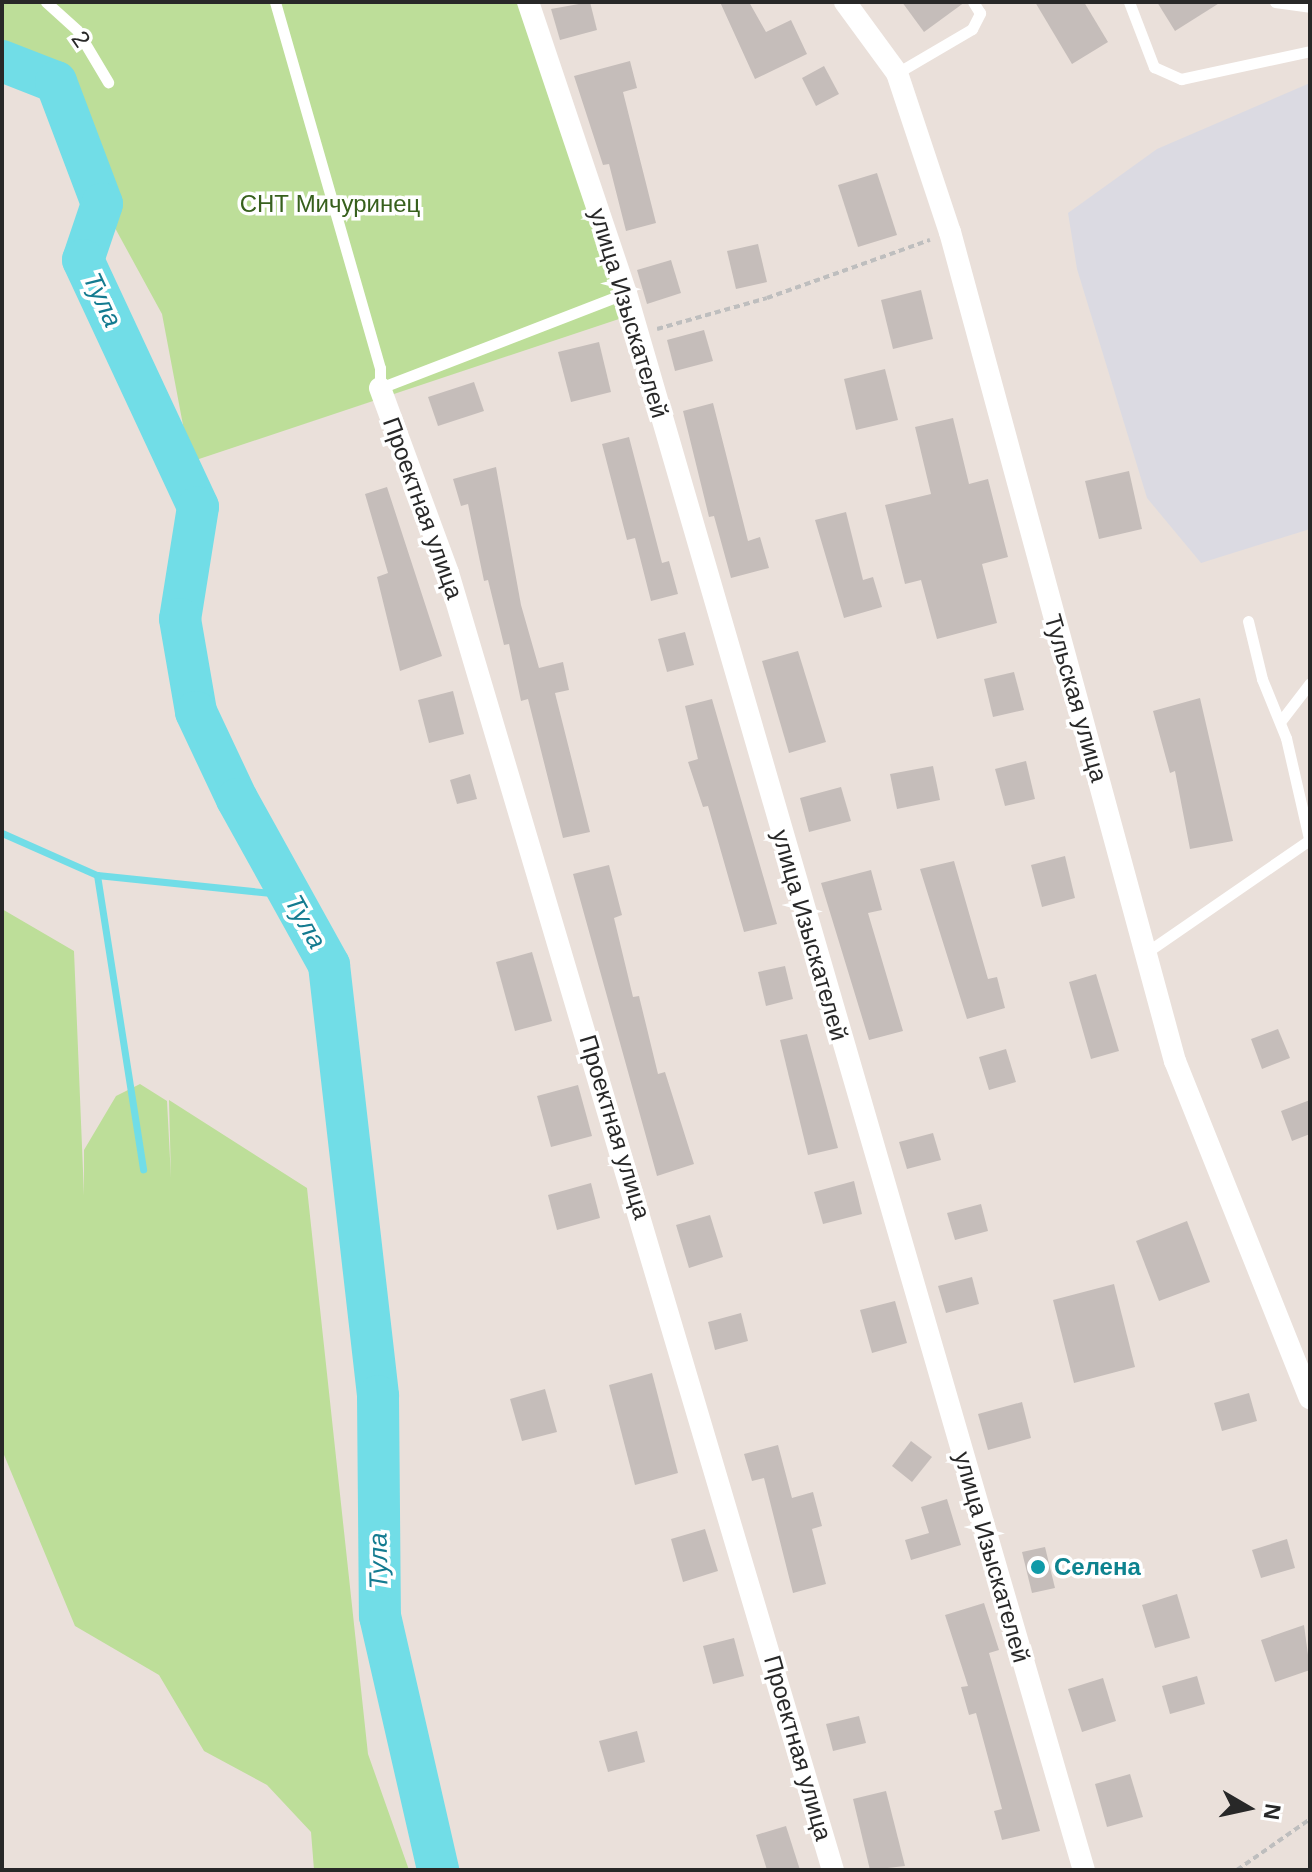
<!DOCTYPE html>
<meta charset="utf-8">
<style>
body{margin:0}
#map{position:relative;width:1312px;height:1872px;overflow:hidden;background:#eae0da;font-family:Helvetica,sans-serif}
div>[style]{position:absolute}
.industrial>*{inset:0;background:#dbdae2}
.green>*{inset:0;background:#bdde99}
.stream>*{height:7px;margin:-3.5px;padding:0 3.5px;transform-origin:3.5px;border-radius:3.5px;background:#71dde7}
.river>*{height:42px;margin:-21px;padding:0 21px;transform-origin:21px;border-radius:21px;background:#71dde7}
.building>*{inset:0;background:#c5bdba}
.path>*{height:4px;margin-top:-2px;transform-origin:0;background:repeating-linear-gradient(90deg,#bebebe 0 6px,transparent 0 10px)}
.service>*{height:11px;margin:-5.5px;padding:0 5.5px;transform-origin:5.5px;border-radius:5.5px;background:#fff}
.minor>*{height:22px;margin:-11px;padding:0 11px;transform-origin:11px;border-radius:11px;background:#fff}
.dots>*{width:22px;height:22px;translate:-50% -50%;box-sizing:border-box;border:4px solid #fff;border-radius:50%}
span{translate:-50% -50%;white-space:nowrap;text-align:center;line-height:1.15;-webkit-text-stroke:7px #fff;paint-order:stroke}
.street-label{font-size:24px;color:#282828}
.park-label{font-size:24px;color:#37601d}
.culture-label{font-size:24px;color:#0d838f;font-weight:700}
.left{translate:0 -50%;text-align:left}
.water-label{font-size:26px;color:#147b90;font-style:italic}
.frame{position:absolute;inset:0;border:4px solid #282828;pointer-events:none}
.north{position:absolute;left:1208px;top:1768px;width:80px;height:80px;-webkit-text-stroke:6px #fff;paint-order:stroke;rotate:99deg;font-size:22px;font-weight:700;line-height:32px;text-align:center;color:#282828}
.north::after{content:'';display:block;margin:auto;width:28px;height:36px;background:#282828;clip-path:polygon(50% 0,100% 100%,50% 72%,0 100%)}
</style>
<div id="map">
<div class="industrial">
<div style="clip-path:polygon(1310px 83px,1310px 529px,1201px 563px,1147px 498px,1077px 269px,1068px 213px,1157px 149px)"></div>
</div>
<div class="green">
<div style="clip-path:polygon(2px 2px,518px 2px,631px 315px,190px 462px,162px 314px,32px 76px,2px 56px)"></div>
<div style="clip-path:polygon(2px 909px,74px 951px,84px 1195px,84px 1150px,116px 1096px,140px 1084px,167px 1101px,171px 1178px,169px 1100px,307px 1188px,368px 1754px,409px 1870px,314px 1870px,311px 1832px,267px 1785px,204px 1751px,159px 1675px,75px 1626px,2px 1450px)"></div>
</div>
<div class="stream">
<div style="left:2px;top:833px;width:104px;rotate:23.9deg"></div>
<div style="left:97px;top:875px;width:185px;rotate:5.9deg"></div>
<div style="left:281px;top:894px;width:86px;rotate:55.9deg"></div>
<div style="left:97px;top:875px;width:298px;rotate:81.1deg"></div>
</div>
<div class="river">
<div style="left:2px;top:61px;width:58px;rotate:21.3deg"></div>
<div style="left:56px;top:82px;width:130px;rotate:69.3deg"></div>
<div style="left:102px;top:204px;width:59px;rotate:108.7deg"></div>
<div style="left:83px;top:260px;width:272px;rotate:65deg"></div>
<div style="left:198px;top:507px;width:113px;rotate:99.1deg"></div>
<div style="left:180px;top:619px;width:94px;rotate:80.2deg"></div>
<div style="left:196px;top:712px;width:96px;rotate:64.8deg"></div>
<div style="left:237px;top:799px;width:190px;rotate:61deg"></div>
<div style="left:329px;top:965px;width:434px;rotate:83.5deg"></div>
<div style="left:378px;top:1396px;width:220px;rotate:89.5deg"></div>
<div style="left:380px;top:1616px;width:261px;rotate:77.1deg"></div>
</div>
<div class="building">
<div style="clip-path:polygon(590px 2px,597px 30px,560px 40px,551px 9px)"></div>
<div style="clip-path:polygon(720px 2px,749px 2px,766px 32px,791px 20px,807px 54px,755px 79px)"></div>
<div style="clip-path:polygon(902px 2px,965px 2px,924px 32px)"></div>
<div style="clip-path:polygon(1035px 2px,1084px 2px,1108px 42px,1072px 64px)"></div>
<div style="clip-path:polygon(1157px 2px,1221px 2px,1175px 31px)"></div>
<div style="clip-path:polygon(630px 61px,637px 88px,623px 92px,656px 223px,626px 231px,609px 164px,603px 165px,574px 76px)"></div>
<div style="clip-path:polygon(824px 66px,839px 94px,816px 106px,802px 78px)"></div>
<div style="clip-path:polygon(877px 173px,897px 235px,858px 247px,838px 185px)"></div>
<div style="clip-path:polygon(758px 244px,767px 282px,736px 289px,727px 251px)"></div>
<div style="clip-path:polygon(671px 260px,681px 293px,647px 304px,637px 270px)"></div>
<div style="clip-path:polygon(921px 290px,933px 339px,893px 349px,881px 300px)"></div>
<div style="clip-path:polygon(704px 330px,713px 361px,675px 371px,667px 340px)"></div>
<div style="clip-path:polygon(599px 342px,611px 392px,571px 402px,558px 352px)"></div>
<div style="clip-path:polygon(885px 369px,898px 420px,856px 430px,844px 379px)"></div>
<div style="clip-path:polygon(474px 382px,484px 411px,438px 426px,428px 397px)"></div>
<div style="clip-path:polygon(713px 403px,748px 541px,760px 537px,769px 568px,731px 578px,714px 516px,709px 517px,683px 411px)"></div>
<div style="clip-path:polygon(953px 418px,969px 484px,988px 479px,1008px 557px,982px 564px,997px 623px,937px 639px,921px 580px,905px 584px,885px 505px,931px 494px,915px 427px)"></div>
<div style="clip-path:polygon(629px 437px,662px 563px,669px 561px,678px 594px,651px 601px,635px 538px,627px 540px,602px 444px)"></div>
<div style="clip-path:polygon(496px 467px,521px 605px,539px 668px,563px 662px,569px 690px,555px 693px,590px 832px,563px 838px,528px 699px,521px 701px,509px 644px,504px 645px,488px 580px,484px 581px,468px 504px,461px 506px,453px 479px)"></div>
<div style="clip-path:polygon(1129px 471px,1142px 529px,1099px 539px,1085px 481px)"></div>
<div style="clip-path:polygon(387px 487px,442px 656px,400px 671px,377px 577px,388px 573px,365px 494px)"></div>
<div style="clip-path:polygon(846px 512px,863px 580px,873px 577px,882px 607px,844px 618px,815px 520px)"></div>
<div style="clip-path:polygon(685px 632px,694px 665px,667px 672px,658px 639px)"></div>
<div style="clip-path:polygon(798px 651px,826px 742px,789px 753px,762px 661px)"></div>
<div style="clip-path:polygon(1014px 672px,1024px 710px,993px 717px,984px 679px)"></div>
<div style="clip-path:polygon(453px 691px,464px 734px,429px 743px,418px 700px)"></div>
<div style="clip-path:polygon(1200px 698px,1233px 841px,1190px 849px,1175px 771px,1170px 773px,1153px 711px)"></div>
<div style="clip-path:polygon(712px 699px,777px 924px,744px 932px,708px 806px,703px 807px,688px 762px,698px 759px,685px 706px)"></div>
<div style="clip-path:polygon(1026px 761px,1035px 799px,1005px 806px,995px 769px)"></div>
<div style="clip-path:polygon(933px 766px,940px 800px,897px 809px,890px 774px)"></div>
<div style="clip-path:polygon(470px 774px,477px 799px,457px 804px,450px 780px)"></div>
<div style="clip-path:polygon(841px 787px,851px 821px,809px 832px,800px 798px)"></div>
<div style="clip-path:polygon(1065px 856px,1075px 898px,1042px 907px,1031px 865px)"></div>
<div style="clip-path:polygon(954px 861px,988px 979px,997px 977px,1005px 1008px,967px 1019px,920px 869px)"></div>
<div style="clip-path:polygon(609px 865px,622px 915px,614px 918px,633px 997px,639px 996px,658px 1074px,665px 1072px,694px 1164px,657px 1176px,573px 874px)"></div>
<div style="clip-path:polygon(871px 870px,882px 910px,868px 913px,903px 1031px,869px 1040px,821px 883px)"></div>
<div style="clip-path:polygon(532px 952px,552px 1021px,515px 1031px,496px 962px)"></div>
<div style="clip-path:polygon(785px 966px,793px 999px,766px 1006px,758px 972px)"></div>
<div style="clip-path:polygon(1096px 974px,1119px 1051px,1091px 1059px,1069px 982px)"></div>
<div style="clip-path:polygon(1278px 1029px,1290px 1058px,1262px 1069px,1251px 1039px)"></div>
<div style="clip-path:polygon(807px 1034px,838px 1148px,808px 1155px,780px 1040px)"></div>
<div style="clip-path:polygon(1006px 1049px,1016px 1082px,989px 1090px,979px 1057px)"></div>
<div style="clip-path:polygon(578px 1085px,592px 1136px,551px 1147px,537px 1096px)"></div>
<div style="clip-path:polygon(1310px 1100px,1310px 1134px,1292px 1141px,1281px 1111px)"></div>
<div style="clip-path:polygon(933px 1133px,941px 1160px,907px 1169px,899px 1142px)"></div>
<div style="clip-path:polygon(854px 1181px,862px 1214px,823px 1224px,814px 1192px)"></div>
<div style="clip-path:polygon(591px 1183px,600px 1218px,557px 1230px,548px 1195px)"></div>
<div style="clip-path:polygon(981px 1204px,988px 1231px,955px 1240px,947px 1213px)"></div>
<div style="clip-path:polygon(710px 1215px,723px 1257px,689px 1268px,676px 1225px)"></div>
<div style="clip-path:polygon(1187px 1221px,1210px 1282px,1159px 1301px,1136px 1241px)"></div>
<div style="clip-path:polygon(972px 1277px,979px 1304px,946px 1313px,938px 1286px)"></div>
<div style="clip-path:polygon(1114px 1284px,1135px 1367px,1074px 1383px,1053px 1300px)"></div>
<div style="clip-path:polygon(895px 1301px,907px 1343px,872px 1353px,860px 1310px)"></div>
<div style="clip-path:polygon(741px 1313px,748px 1341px,715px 1350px,708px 1322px)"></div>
<div style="clip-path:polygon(652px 1373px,678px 1473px,635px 1485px,609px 1385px)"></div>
<div style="clip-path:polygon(545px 1389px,557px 1432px,522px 1441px,510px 1399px)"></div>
<div style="clip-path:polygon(1249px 1393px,1257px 1421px,1222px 1431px,1214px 1403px)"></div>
<div style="clip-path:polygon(1022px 1402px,1031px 1438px,988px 1450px,978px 1414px)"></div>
<div style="clip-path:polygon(911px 1441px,932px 1457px,912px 1482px,892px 1466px)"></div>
<div style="clip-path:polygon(778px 1445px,792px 1498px,813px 1492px,822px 1526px,812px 1529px,826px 1584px,793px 1593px,764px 1478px,752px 1481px,744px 1454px)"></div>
<div style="clip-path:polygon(947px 1499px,961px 1545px,911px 1560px,905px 1540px,929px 1533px,921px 1507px)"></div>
<div style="clip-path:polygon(705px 1529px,718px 1571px,683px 1582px,671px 1539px)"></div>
<div style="clip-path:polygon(1287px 1539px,1295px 1568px,1261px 1578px,1252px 1550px)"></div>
<div style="clip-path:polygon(1045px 1547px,1055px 1588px,1032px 1593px,1022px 1552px)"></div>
<div style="clip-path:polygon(1177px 1594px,1190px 1638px,1155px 1648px,1142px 1605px)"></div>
<div style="clip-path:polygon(984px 1603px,999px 1650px,989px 1653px,1040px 1831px,1002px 1840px,994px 1811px,1002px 1809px,976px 1713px,969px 1715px,961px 1687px,968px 1686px,945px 1615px)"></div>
<div style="clip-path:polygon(1304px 1625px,1310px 1670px,1275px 1682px,1261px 1640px)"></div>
<div style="clip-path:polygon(734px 1638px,744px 1676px,713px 1684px,703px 1646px)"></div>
<div style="clip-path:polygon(1197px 1676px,1205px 1704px,1170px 1714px,1162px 1686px)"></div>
<div style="clip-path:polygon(1103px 1678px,1116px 1721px,1082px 1732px,1068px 1689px)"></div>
<div style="clip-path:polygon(859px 1716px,866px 1743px,833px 1751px,826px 1724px)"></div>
<div style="clip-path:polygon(637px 1731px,645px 1762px,608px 1772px,599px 1741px)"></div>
<div style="clip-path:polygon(1130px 1774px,1143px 1817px,1107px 1827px,1095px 1784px)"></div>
<div style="clip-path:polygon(886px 1791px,905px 1866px,870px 1870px,853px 1799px)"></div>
<div style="clip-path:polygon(786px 1826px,800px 1870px,767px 1870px,756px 1835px)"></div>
</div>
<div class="path">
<div style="left:657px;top:329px;width:114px;rotate:-15.7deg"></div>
<div style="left:767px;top:298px;width:173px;rotate:-19.6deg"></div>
<div style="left:2px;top:340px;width:1px;rotate:90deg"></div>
<div style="left:1237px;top:1870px;width:89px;rotate:-34.9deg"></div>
</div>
<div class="service">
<div style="left:46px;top:2px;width:42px;rotate:42.1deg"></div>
<div style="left:77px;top:30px;width:61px;rotate:59.2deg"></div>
<div style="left:275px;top:2px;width:381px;rotate:74deg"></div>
<div style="left:380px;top:368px;width:20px;rotate:90deg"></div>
<div style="left:380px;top:388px;width:264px;rotate:-21.1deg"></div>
<div style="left:1129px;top:2px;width:70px;rotate:69deg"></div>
<div style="left:1154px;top:67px;width:30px;rotate:24deg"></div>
<div style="left:1181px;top:79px;width:132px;rotate:-12.2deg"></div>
<div style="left:1275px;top:2px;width:35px;rotate:8deg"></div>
<div style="left:897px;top:73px;width:87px;rotate:-30.4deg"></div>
<div style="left:972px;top:29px;width:18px;rotate:-63deg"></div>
<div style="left:980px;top:13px;width:13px;rotate:-122deg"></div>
<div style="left:1248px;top:621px;width:60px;rotate:76.4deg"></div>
<div style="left:1262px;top:679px;width:64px;rotate:67.9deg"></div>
<div style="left:1286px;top:738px;width:108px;rotate:77.1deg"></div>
<div style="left:1280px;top:722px;width:49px;rotate:-52.4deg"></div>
<div style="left:1147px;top:952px;width:196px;rotate:-34.6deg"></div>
</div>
<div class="minor">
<div style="left:528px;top:2px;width:307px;rotate:71.4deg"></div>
<div style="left:626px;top:293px;width:1642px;rotate:73.81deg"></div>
<div style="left:845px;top:2px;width:88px;rotate:53.8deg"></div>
<div style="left:897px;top:73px;width:168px;rotate:71.6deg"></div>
<div style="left:950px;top:232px;width:859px;rotate:74.82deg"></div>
<div style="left:1175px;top:1061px;width:363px;rotate:68.2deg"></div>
<div style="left:380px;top:388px;width:197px;rotate:69.8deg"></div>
<div style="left:448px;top:573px;width:1353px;rotate:73.47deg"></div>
</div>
<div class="dots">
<div style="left:1038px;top:1567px;background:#0f9aa8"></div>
</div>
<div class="street-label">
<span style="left:81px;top:39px;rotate:55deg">2</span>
<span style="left:629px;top:313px;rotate:73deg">улица Изыскателей</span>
<span style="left:423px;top:508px;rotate:70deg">Проектная улица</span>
<span style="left:1076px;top:698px;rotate:74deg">Тульская улица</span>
<span style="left:810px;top:935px;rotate:74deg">улица Изыскателей</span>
<span style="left:615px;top:1127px;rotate:73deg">Проектная улица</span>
<span style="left:992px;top:1557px;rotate:74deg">улица Изыскателей</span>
<span style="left:798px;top:1748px;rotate:74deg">Проектная улица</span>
</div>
<div class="park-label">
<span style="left:330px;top:204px">СНТ Мичуринец</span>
</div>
<div class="culture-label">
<span class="left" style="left:1054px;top:1567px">Селена</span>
</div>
<div class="water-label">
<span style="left:102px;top:300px;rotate:65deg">Тула</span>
<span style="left:305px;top:922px;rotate:61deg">Тула</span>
<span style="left:379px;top:1561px;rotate:-91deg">Тула</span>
</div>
<div class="frame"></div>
<div class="north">N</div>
</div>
